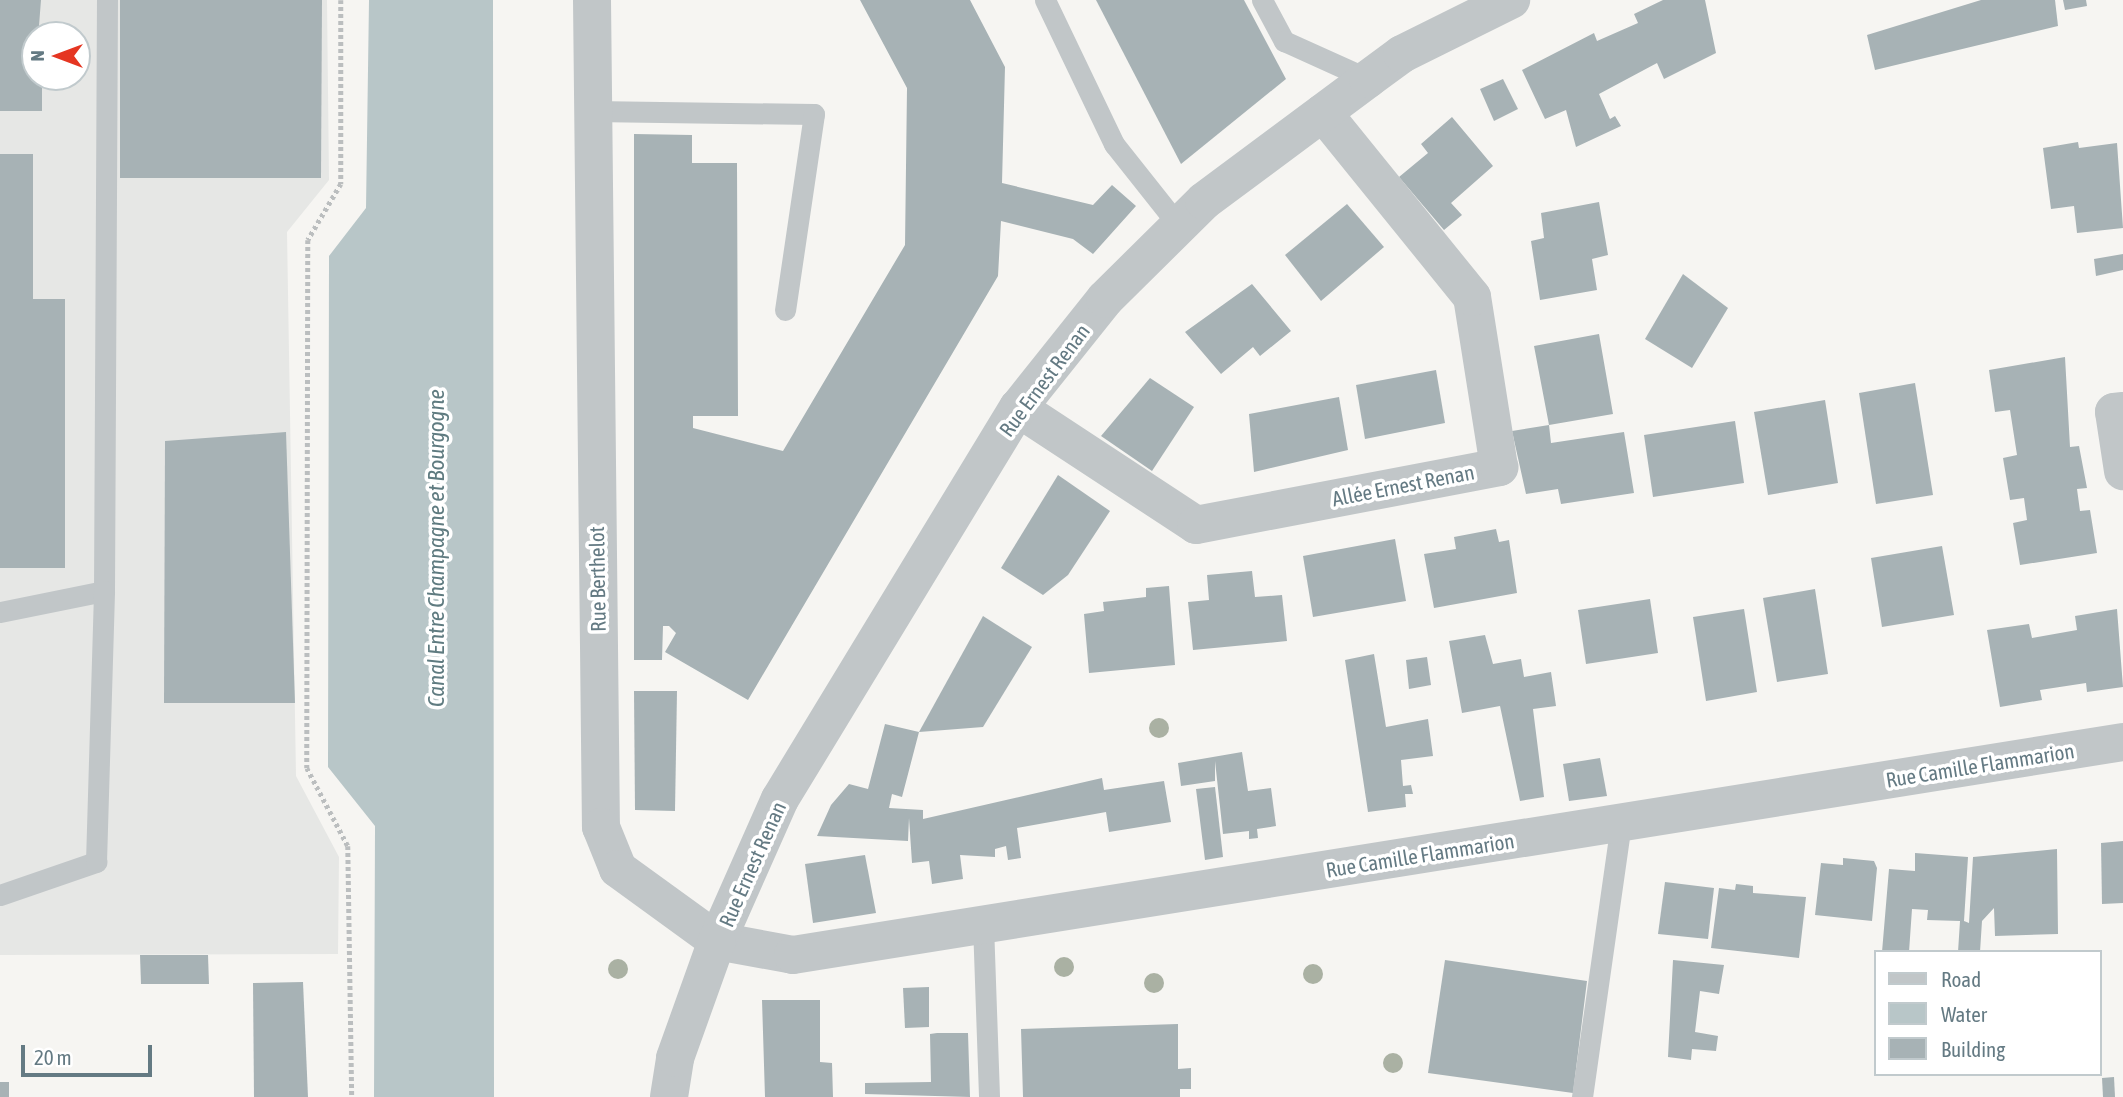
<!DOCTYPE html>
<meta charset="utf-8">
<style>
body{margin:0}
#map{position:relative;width:2123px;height:1097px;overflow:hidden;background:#f6f5f2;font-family:"Asap Condensed",sans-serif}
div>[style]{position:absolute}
.built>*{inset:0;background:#e6e7e5}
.water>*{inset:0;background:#b8c6c8}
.building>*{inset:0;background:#a7b2b5}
.path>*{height:4.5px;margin-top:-2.25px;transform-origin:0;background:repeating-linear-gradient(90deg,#bbbebf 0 3.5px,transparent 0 7px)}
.service>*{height:21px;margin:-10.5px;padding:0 10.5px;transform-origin:10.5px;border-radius:10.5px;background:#c1c6c8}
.minor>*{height:38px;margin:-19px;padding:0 19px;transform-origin:19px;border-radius:19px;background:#c1c6c8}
.tertiary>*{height:38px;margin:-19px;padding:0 19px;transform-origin:19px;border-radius:19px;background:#c1c6c8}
.trees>*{width:20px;height:20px;margin:-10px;border-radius:50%;background:#aab1a3}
span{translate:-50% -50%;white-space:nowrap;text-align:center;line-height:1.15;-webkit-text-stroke:7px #fff;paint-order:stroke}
.street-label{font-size:21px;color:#647a83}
.water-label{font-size:23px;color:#5f7b80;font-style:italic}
.legend{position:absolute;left:1874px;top:950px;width:228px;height:126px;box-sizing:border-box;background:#fff;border:2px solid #c1cacd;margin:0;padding:9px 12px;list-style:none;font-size:21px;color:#647a83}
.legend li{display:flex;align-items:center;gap:14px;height:35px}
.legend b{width:35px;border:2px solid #c1cacd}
.north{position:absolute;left:21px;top:21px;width:70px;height:70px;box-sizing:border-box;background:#fff;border:2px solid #c1cacd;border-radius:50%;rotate:270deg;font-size:19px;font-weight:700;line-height:28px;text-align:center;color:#647a83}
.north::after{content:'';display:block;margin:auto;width:24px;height:32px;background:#e53622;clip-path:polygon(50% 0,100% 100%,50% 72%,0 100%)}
.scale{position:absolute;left:21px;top:1045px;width:131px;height:32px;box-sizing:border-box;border:4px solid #647a83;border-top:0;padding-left:9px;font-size:21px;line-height:24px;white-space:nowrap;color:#647a83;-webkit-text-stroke:5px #fff;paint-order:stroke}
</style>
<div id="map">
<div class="built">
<div style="clip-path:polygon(evenodd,0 0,327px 0,329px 180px,287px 232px,296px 776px,339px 857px,338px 954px,0 955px,0 0,35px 35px,77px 35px,77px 77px,35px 77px,35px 35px)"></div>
</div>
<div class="water">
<div style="clip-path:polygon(369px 0,493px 0,494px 1097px,374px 1097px,375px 826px,328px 767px,329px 256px,366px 208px)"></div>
</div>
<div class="building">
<div style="clip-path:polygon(0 0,41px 0,35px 77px,42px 77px,42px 111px,0 111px)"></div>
<div style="clip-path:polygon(120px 0,322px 0,321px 178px,120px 178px)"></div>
<div style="clip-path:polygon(860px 0,970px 0,1005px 67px,1002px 183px,1093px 205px,1112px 185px,1136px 206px,1093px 254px,1073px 239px,1001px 221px,998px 276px,748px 700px,665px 652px,676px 633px,669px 626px,663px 626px,662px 660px,634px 660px,634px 134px,692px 135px,692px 163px,737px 163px,738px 416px,693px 416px,693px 428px,783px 451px,905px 245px,907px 88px)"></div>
<div style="clip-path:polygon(1096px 0,1244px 0,1286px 79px,1181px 164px)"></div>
<div style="clip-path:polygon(1663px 0,1705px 0,1716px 53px,1664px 79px,1657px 63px,1599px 94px,1610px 119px,1615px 116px,1621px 126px,1576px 147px,1566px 110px,1545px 119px,1522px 70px,1594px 33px,1597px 41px,1638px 23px,1634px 14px)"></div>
<div style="clip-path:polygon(1981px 0,2055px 0,2058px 26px,1875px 70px,1867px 35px)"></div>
<div style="clip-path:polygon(2063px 0,2086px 0,2087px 6px,2065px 10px)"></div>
<div style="clip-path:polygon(1503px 79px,1518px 109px,1494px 121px,1480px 89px)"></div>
<div style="clip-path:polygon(1452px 117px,1493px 166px,1451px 203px,1462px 215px,1444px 230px,1399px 177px,1428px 153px,1421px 144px)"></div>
<div style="clip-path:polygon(2078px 142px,2079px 148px,2117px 143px,2123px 228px,2077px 233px,2074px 206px,2051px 209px,2043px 148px)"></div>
<div style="clip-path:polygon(0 154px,33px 154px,33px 299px,65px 299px,65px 568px,0 568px)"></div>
<div style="clip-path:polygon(1599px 202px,1608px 255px,1592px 259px,1597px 290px,1540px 300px,1531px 241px,1544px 238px,1541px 213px)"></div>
<div style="clip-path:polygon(1347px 204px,1384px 247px,1321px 301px,1285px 255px)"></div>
<div style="clip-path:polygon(2123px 254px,2123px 270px,2096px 276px,2094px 259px)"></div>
<div style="clip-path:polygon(1683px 274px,1728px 308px,1692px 368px,1645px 339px)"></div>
<div style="clip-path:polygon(1252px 284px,1291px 331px,1260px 356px,1253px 347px,1221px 374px,1185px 332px)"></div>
<div style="clip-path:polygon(1599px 334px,1613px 414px,1549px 425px,1551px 443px,1624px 432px,1634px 493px,1561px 504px,1558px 489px,1526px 494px,1512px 431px,1549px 425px,1534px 346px)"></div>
<div style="clip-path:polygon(2065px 357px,2070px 447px,2079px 446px,2087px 488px,2077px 489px,2080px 511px,2090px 510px,2097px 553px,2020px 565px,2013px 523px,2027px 520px,2024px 498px,2010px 500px,2003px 458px,2017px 455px,2010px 410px,1995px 412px,1989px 370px)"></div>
<div style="clip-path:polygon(1436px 370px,1445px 423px,1365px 439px,1356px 385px)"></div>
<div style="clip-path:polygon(1150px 378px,1194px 407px,1152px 471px,1101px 436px)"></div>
<div style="clip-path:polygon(1915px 383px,1933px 495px,1876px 504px,1859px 393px)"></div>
<div style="clip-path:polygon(1339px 397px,1348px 450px,1254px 472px,1249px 414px)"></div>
<div style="clip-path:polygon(1825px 400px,1838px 483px,1768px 495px,1754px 412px)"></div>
<div style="clip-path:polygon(1735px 421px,1744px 483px,1653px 497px,1644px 435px)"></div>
<div style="clip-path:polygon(286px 432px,295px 703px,164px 703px,165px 441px)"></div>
<div style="clip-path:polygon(1058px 475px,1110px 511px,1068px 575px,1043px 595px,1001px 568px)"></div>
<div style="clip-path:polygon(1496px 529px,1499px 542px,1509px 540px,1517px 593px,1434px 608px,1424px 554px,1456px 549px,1454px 537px)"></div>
<div style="clip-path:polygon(1395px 539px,1406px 601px,1313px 617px,1303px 556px)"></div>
<div style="clip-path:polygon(1942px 546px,1954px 615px,1882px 627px,1871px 558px)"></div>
<div style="clip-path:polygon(1252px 571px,1255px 597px,1282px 595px,1287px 641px,1193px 650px,1188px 602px,1209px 600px,1207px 575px)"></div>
<div style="clip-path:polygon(1169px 586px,1175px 665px,1089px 673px,1084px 614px,1104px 611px,1103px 602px,1146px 597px,1146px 588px)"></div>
<div style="clip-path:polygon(1815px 589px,1828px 674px,1777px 682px,1763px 598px)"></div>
<div style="clip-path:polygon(1650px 599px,1658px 653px,1586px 664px,1578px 610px)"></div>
<div style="clip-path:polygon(1744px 609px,1757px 692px,1706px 701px,1693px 617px)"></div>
<div style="clip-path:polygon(2117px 609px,2123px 687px,2087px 692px,2086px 683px,2040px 690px,2042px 700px,2000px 707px,1987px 630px,2029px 624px,2032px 638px,2077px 630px,2075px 616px)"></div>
<div style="clip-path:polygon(983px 616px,1032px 647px,983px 727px,919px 732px)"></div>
<div style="clip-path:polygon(1485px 635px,1493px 664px,1521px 659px,1524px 677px,1551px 672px,1556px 706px,1533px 709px,1544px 797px,1520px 801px,1500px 706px,1462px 713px,1449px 641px)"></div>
<div style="clip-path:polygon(1374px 654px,1386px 727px,1428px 719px,1433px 756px,1401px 760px,1403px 786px,1411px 785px,1413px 794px,1405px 794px,1406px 807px,1368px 812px,1345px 660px)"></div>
<div style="clip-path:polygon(1427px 657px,1431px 685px,1409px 689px,1406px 660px)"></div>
<div style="clip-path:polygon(634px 691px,677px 691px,675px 811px,635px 810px)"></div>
<div style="clip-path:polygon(885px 724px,919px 732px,902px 797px,892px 794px,889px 808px,923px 810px,923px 819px,1102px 778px,1104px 790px,1164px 781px,1171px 822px,1109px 832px,1106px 812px,1017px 828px,1021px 858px,1008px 860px,1006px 846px,995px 849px,995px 857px,960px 855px,963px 879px,932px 884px,929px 861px,912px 863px,909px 818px,908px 841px,817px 836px,831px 805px,849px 784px,868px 789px)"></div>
<div style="clip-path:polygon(1242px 752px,1248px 791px,1271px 788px,1276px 826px,1257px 829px,1258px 838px,1249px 839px,1249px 831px,1223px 834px,1215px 761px,1215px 781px,1181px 786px,1178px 763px)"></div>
<div style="clip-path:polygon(1600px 758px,1607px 796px,1569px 801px,1563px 764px)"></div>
<div style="clip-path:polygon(1215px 787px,1223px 857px,1205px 860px,1196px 789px)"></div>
<div style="clip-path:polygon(2123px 841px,2123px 903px,2102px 904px,2101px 843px)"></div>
<div style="clip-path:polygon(2057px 849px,2058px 934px,1995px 936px,1994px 908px,1982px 921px,1980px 952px,1958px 952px,1960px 921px,1927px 920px,1928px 910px,1912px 909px,1909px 952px,1882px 952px,1889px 869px,1915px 871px,1915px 853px,1968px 857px,1964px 921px,1969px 923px,1973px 857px)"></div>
<div style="clip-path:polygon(865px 855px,876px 913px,813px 923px,805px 864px)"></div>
<div style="clip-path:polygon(1843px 858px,1874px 861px,1877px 868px,1872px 921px,1815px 915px,1821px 863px,1843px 865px)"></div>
<div style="clip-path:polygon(1665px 882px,1714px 888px,1708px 939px,1658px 934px)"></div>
<div style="clip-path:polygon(1736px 884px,1753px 886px,1753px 893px,1806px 897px,1799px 958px,1711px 948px,1719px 888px,1735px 890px)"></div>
<div style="clip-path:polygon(140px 955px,208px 955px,209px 984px,141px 984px)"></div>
<div style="clip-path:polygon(1445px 960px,1587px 981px,1573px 1093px,1428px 1073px)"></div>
<div style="clip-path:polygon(1673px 960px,1724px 965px,1719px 994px,1700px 991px,1695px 1032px,1718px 1036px,1716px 1051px,1692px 1049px,1691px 1060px,1668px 1057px)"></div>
<div style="clip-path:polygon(303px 982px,308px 1097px,254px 1097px,253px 983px)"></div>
<div style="clip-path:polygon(929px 987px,929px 1027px,905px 1028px,903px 988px)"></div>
<div style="clip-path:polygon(762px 1000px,820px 1000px,820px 1062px,832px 1063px,833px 1097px,765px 1097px)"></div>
<div style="clip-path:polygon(1178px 1024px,1178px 1069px,1191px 1068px,1191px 1089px,1180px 1089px,1180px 1097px,1023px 1097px,1021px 1029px)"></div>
<div style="clip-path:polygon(937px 1033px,968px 1033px,970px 1097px,865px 1094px,865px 1083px,931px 1082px,930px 1034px)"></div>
<div style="clip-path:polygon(2114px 1077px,2115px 1097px,2103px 1097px,2102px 1078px)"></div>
<div style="clip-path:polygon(0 1082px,9px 1082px,9px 1097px,0 1097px)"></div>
</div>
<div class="path">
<div style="left:341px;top:0;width:184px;rotate:90deg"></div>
<div style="left:341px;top:184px;width:65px;rotate:120.5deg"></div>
<div style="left:308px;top:240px;width:528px;rotate:90.11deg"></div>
<div style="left:307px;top:768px;width:88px;rotate:62.3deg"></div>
<div style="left:348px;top:846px;width:251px;rotate:89.1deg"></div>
</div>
<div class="service">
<div style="left:1045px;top:0;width:160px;rotate:64.4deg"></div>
<div style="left:1114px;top:144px;width:105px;rotate:51.6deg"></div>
<div style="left:1262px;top:0;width:47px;rotate:61.8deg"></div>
<div style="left:1284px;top:41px;width:92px;rotate:24.3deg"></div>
<div style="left:592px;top:111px;width:222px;rotate:0.8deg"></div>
<div style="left:814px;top:114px;width:198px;rotate:98.4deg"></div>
<div style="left:0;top:612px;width:106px;rotate:-11.4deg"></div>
<div style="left:104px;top:591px;width:591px;rotate:-89.71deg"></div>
<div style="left:0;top:895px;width:102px;rotate:-19deg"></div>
<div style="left:96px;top:862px;width:271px;rotate:-88.3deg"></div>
<div style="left:983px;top:924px;width:173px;rotate:88deg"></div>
<div style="left:1582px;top:1097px;width:278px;rotate:-81.9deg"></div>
</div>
<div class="minor">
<div style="left:592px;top:0;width:827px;rotate:89.38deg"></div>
<div style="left:601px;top:827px;width:45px;rotate:68deg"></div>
<div style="left:618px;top:869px;width:122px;rotate:36deg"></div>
<div style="left:717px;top:941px;width:77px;rotate:10.4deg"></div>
<div style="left:793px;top:955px;width:1347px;rotate:-9.1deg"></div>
<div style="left:1018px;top:408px;width:213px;rotate:33.3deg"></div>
<div style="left:1196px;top:525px;width:309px;rotate:-10.8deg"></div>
<div style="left:1499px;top:467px;width:172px;rotate:-99deg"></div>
<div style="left:1472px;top:297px;width:237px;rotate:-129deg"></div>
<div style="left:2123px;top:411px;width:9px;rotate:174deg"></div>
<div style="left:2114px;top:412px;width:60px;rotate:81.3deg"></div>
<div style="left:717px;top:941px;width:155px;rotate:-66.1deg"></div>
<div style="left:780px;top:799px;width:458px;rotate:-58.7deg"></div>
<div style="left:1018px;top:408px;width:139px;rotate:-51.4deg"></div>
<div style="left:1105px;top:299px;width:139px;rotate:-44.7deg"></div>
<div style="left:1204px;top:201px;width:204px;rotate:-36.6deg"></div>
<div style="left:1368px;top:79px;width:42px;rotate:-36.3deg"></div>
<div style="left:1402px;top:54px;width:122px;rotate:-26.4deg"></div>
</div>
<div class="tertiary">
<div style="left:669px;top:1097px;width:39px;rotate:-81deg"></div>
<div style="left:675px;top:1058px;width:124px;rotate:-70.3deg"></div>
</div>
<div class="trees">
<div style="left:1159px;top:728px"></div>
<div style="left:1064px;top:967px"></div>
<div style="left:618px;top:969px"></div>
<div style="left:1313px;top:974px"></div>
<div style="left:1154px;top:983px"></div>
<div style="left:1393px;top:1063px"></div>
</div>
<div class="street-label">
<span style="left:1044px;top:380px;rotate:-53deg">Rue Ernest Renan</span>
<span style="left:1403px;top:485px;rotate:-11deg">Allée Ernest Renan</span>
<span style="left:597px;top:579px;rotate:-91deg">Rue Berthelot</span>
<span style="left:1980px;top:765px;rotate:-9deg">Rue Camille Flammarion</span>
<span style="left:1420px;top:855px;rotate:-9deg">Rue Camille Flammarion</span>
<span style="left:752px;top:864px;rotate:-66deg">Rue Ernest Renan</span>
</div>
<div class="water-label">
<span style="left:436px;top:548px;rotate:-90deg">Canal Entre Champagne et Bourgogne</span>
</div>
<ul class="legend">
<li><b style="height:9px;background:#c1c6c8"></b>Road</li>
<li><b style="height:19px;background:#b8c6c8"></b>Water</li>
<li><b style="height:19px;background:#a7b2b5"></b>Building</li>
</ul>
<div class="north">N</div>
<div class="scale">20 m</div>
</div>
